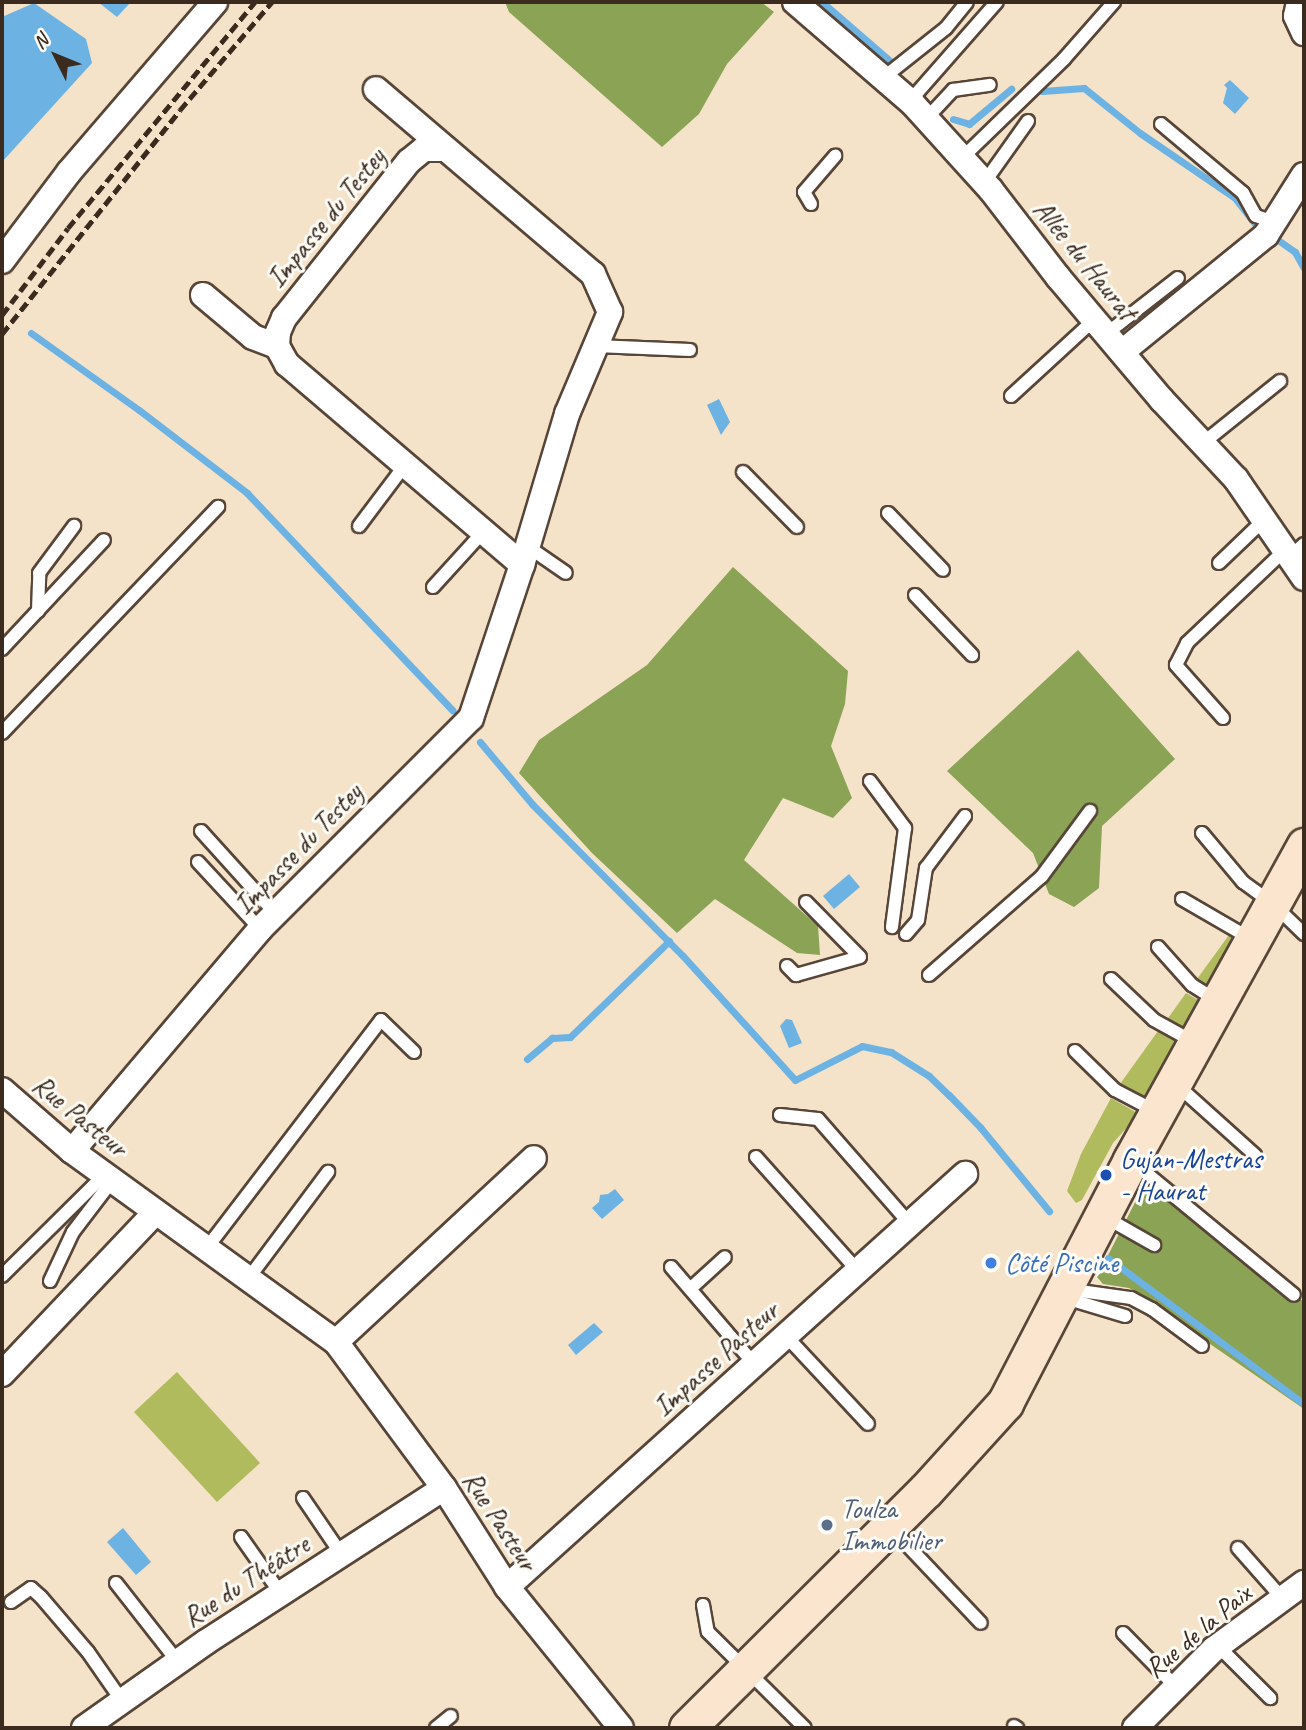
<!DOCTYPE html>
<meta charset="utf-8">
<style>
body{margin:0}
#map{position:relative;width:1306px;height:1730px;overflow:hidden;background:#f4e2c9;font-family:Caveat,sans-serif}
div>[style]{position:absolute}
.green>*{inset:0;background:#afbb5d}
.forest>*{inset:0;background:#8ba354}
.water>*{inset:0;background:#6cb3e3}
.stream>*{height:7px;margin:-3.5px;padding:0 3.5px;transform-origin:3.5px;border-radius:3.5px;background:#6cb3e3}
.roads{filter:drop-shadow(2px 0 #574638) drop-shadow(-2px 0 #574638) drop-shadow(0 2px #574638) drop-shadow(0 -2px #574638)}
.lane>*{height:12px;margin:-6px;padding:0 6px;transform-origin:6px;border-radius:6px;background:#fff}
.street>*{height:24px;margin:-12px;padding:0 12px;transform-origin:12px;border-radius:12px;background:#fff}
.secondary>*{height:35px;margin:-17.5px;padding:0 17.5px;transform-origin:17.5px;border-radius:17.5px;background:#fbe5cf}
.rail>*{height:5px;margin-top:-2.5px;transform-origin:0;background:repeating-linear-gradient(90deg,#3b2a1e 0 10px,transparent 0 15px)}
.dots>*{width:19px;height:19px;translate:-50% -50%;box-sizing:border-box;border:4px solid #fdfcf7;border-radius:50%}
span{translate:-50% -50%;white-space:nowrap;text-align:center;line-height:1.15;-webkit-text-stroke:6px #fdfcf7;paint-order:stroke}
.street-label{font-size:28px;color:#3b2a1e}
.transit-label{font-size:28px;color:#164399}
.left{translate:0 -50%;text-align:left}
.shop-label{font-size:28px;color:#366cbe}
.service-label{font-size:28px;color:#4e5e75}
.frame{position:absolute;inset:0;border:4px solid #3b2a1e;pointer-events:none}
.north{position:absolute;left:21px;top:21px;width:70px;height:70px;-webkit-text-stroke:5px #fdfcf7;paint-order:stroke;rotate:313deg;font-size:19px;font-weight:700;line-height:28px;text-align:center;color:#3b2a1e}
.north::after{content:'';display:block;margin:auto;width:24px;height:32px;background:#3b2a1e;clip-path:polygon(50% 0,100% 100%,50% 72%,0 100%)}
</style>
<div id="map">
<div class="green">
<div style="clip-path:polygon(1229px 935px,1233px 937px,1235px 948px,1216px 982px,1206px 984px,1197px 979px)"></div>
<div style="clip-path:polygon(1186px 993px,1198px 1000px,1201px 1011px,1184px 1029px,1166px 1021px)"></div>
<div style="clip-path:polygon(1158px 1031px,1175px 1039px,1178px 1051px,1156px 1094px,1145px 1098px,1120px 1084px)"></div>
<div style="clip-path:polygon(1111px 1098px,1139px 1114px,1113px 1143px,1082px 1200px,1076px 1203px,1067px 1191px,1081px 1154px)"></div>
<div style="clip-path:polygon(177px 1372px,260px 1463px,217px 1502px,134px 1412px)"></div>
</div>
<div class="forest">
<div style="clip-path:polygon(505px 2px,761px 2px,774px 12px,727px 64px,699px 114px,662px 147px,509px 12px)"></div>
<div style="clip-path:polygon(733px 567px,848px 671px,845px 704px,831px 746px,852px 798px,833px 818px,783px 798px,744px 860px,818px 926px,820px 955px,797px 953px,715px 899px,677px 933px,592px 853px,519px 773px,539px 740px,647px 665px)"></div>
<div style="clip-path:polygon(1078px 650px,1175px 759px,1102px 826px,1099px 888px,1074px 907px,1049px 894px,1033px 853px,947px 771px)"></div>
<div style="clip-path:polygon(1147px 1179px,1304px 1302px,1304px 1409px,1129px 1288px,1103px 1284px,1097px 1277px)"></div>
</div>
<div class="water">
<div style="clip-path:polygon(98px 2px,131px 2px,117px 17px)"></div>
<div style="clip-path:polygon(34px 3px,86px 39px,92px 63px,2px 162px,2px 17px)"></div>
<div style="clip-path:polygon(1230px 80px,1249px 98px,1235px 114px,1223px 103px,1227px 88px,1224px 85px)"></div>
<div style="clip-path:polygon(719px 399px,730px 422px,721px 435px,707px 405px)"></div>
<div style="clip-path:polygon(849px 874px,860px 887px,834px 909px,823px 896px)"></div>
<div style="clip-path:polygon(786px 1019px,792px 1020px,802px 1043px,789px 1048px,780px 1026px)"></div>
<div style="clip-path:polygon(615px 1189px,624px 1200px,602px 1219px,592px 1208px,599px 1202px,600px 1195px,608px 1194px)"></div>
<div style="clip-path:polygon(594px 1323px,603px 1332px,576px 1355px,568px 1345px)"></div>
<div style="clip-path:polygon(123px 1528px,151px 1562px,136px 1575px,107px 1542px)"></div>
</div>
<div class="stream">
<div style="left:822px;top:2px;width:90px;rotate:40.9deg"></div>
<div style="left:1042px;top:91px;width:42px;rotate:-4.1deg"></div>
<div style="left:1084px;top:88px;width:72px;rotate:38.8deg"></div>
<div style="left:1140px;top:133px;width:115px;rotate:34.4deg"></div>
<div style="left:1235px;top:198px;width:33px;rotate:52deg"></div>
<div style="left:953px;top:119px;width:17px;rotate:17deg"></div>
<div style="left:969px;top:124px;width:55px;rotate:-39.8deg"></div>
<div style="left:1278px;top:240px;width:21px;rotate:35deg"></div>
<div style="left:1295px;top:252px;width:18px;rotate:61deg"></div>
<div style="left:31px;top:333px;width:133px;rotate:35.5deg"></div>
<div style="left:139px;top:410px;width:136px;rotate:37.5deg"></div>
<div style="left:247px;top:493px;width:299px;rotate:46.6deg"></div>
<div style="left:480px;top:742px;width:81px;rotate:50deg"></div>
<div style="left:532px;top:804px;width:214px;rotate:45.2deg"></div>
<div style="left:683px;top:956px;width:167px;rotate:47.9deg"></div>
<div style="left:795px;top:1080px;width:75px;rotate:-26.9deg"></div>
<div style="left:862px;top:1046px;width:30px;rotate:12deg"></div>
<div style="left:891px;top:1052px;width:45px;rotate:32.3deg"></div>
<div style="left:929px;top:1076px;width:28px;rotate:44deg"></div>
<div style="left:949px;top:1095px;width:45px;rotate:45.9deg"></div>
<div style="left:980px;top:1127px;width:109px;rotate:50.6deg"></div>
<div style="left:527px;top:1059px;width:33px;rotate:-40deg"></div>
<div style="left:552px;top:1038px;width:18px;rotate:-3deg"></div>
<div style="left:570px;top:1037px;width:138px;rotate:-44.1deg"></div>
<div style="left:1108px;top:1258px;width:244px;rotate:36.7deg"></div>
</div>
<div class="roads">
<div class="lane">
<div style="left:883px;top:78px;width:80px;rotate:-38.4deg"></div>
<div style="left:946px;top:28px;width:33px;rotate:-51deg"></div>
<div style="left:909px;top:102px;width:133px;rotate:-48.7deg"></div>
<div style="left:926px;top:119px;width:40px;rotate:-47deg"></div>
<div style="left:953px;top:90px;width:37px;rotate:-8deg"></div>
<div style="left:1161px;top:124px;width:107px;rotate:40.1deg"></div>
<div style="left:1243px;top:193px;width:26px;rotate:61deg"></div>
<div style="left:1256px;top:216px;width:19px;rotate:18deg"></div>
<div style="left:962px;top:158px;width:142px;rotate:-44.1deg"></div>
<div style="left:1064px;top:59px;width:76px;rotate:-48.7deg"></div>
<div style="left:984px;top:183px;width:76px;rotate:-54.6deg"></div>
<div style="left:811px;top:204px;width:14px;rotate:-120deg"></div>
<div style="left:804px;top:192px;width:48px;rotate:-49.3deg"></div>
<div style="left:1106px;top:334px;width:91px;rotate:-37.9deg"></div>
<div style="left:596px;top:346px;width:94px;rotate:2.4deg"></div>
<div style="left:1011px;top:396px;width:113px;rotate:-42.5deg"></div>
<div style="left:1203px;top:443px;width:99px;rotate:-38.8deg"></div>
<div style="left:743px;top:472px;width:77px;rotate:45.5deg"></div>
<div style="left:888px;top:513px;width:79px;rotate:46deg"></div>
<div style="left:359px;top:526px;width:76px;rotate:-53deg"></div>
<div style="left:527px;top:546px;width:47px;rotate:34.7deg"></div>
<div style="left:1290px;top:557px;width:19px;rotate:-43deg"></div>
<div style="left:1219px;top:563px;width:62px;rotate:-43.7deg"></div>
<div style="left:433px;top:587px;width:74px;rotate:-47.7deg"></div>
<div style="left:915px;top:595px;width:83px;rotate:46.5deg"></div>
<div style="left:38px;top:611px;width:38px;rotate:-88deg"></div>
<div style="left:39px;top:573px;width:59px;rotate:-53.3deg"></div>
<div style="left:2px;top:649px;width:149px;rotate:-46.9deg"></div>
<div style="left:1223px;top:718px;width:71px;rotate:-131.6deg"></div>
<div style="left:1176px;top:665px;width:25px;rotate:-63deg"></div>
<div style="left:1187px;top:643px;width:135px;rotate:-43.5deg"></div>
<div style="left:2px;top:733px;width:313px;rotate:-46.3deg"></div>
<div style="left:870px;top:781px;width:59px;rotate:53.3deg"></div>
<div style="left:905px;top:828px;width:100px;rotate:97.5deg"></div>
<div style="left:201px;top:831px;width:110px;rotate:47.9deg"></div>
<div style="left:1202px;top:833px;width:64px;rotate:50.1deg"></div>
<div style="left:1243px;top:882px;width:36px;rotate:36deg"></div>
<div style="left:1272px;top:903px;width:45px;rotate:44.1deg"></div>
<div style="left:198px;top:862px;width:91px;rotate:47.2deg"></div>
<div style="left:1182px;top:899px;width:80px;rotate:30.1deg"></div>
<div style="left:906px;top:934px;width:18px;rotate:-49deg"></div>
<div style="left:918px;top:920px;width:53px;rotate:-81.3deg"></div>
<div style="left:926px;top:868px;width:65px;rotate:-53.1deg"></div>
<div style="left:1158px;top:947px;width:51px;rotate:48.2deg"></div>
<div style="left:1192px;top:985px;width:28px;rotate:32deg"></div>
<div style="left:787px;top:966px;width:13px;rotate:45deg"></div>
<div style="left:796px;top:975px;width:66px;rotate:-15.7deg"></div>
<div style="left:860px;top:957px;width:77px;rotate:-134.5deg"></div>
<div style="left:929px;top:975px;width:150px;rotate:-41.2deg"></div>
<div style="left:1042px;top:876px;width:81px;rotate:-53.6deg"></div>
<div style="left:1111px;top:979px;width:59px;rotate:43.6deg"></div>
<div style="left:1154px;top:1020px;width:46px;rotate:28.8deg"></div>
<div style="left:1075px;top:1051px;width:56px;rotate:44.3deg"></div>
<div style="left:1115px;top:1090px;width:45px;rotate:27.7deg"></div>
<div style="left:1177px;top:1085px;width:105px;rotate:41.9deg"></div>
<div style="left:780px;top:1115px;width:38px;rotate:6deg"></div>
<div style="left:818px;top:1119px;width:140px;rotate:48.8deg"></div>
<div style="left:756px;top:1157px;width:153px;rotate:48.2deg"></div>
<div style="left:1134px;top:1163px;width:207px;rotate:39.5deg"></div>
<div style="left:1103px;top:1216px;width:59px;rotate:29.6deg"></div>
<div style="left:206px;top:1249px;width:288px;rotate:-52.6deg"></div>
<div style="left:381px;top:1020px;width:46px;rotate:44.1deg"></div>
<div style="left:671px;top:1267px;width:128px;rotate:49.4deg"></div>
<div style="left:2px;top:1276px;width:144px;rotate:-44.7deg"></div>
<div style="left:248px;top:1279px;width:134px;rotate:-53.2deg"></div>
<div style="left:50px;top:1281px;width:54px;rotate:-64.9deg"></div>
<div style="left:73px;top:1232px;width:64px;rotate:-52.6deg"></div>
<div style="left:690px;top:1289px;width:47px;rotate:-42.4deg"></div>
<div style="left:1066px;top:1289px;width:66px;rotate:7.9deg"></div>
<div style="left:1131px;top:1298px;width:24px;rotate:28deg"></div>
<div style="left:1152px;top:1309px;width:62px;rotate:36.5deg"></div>
<div style="left:1062px;top:1297px;width:66px;rotate:16.8deg"></div>
<div style="left:786px;top:1336px;width:120px;rotate:47deg"></div>
<div style="left:303px;top:1498px;width:68px;rotate:55.8deg"></div>
<div style="left:892px;top:1529px;width:129px;rotate:46.6deg"></div>
<div style="left:241px;top:1537px;width:70px;rotate:54.9deg"></div>
<div style="left:1238px;top:1548px;width:68px;rotate:48.6deg"></div>
<div style="left:116px;top:1583px;width:100px;rotate:51.9deg"></div>
<div style="left:11px;top:1602px;width:24px;rotate:-35deg"></div>
<div style="left:31px;top:1588px;width:13px;rotate:42deg"></div>
<div style="left:41px;top:1597px;width:72px;rotate:49.5deg"></div>
<div style="left:88px;top:1652px;width:60px;rotate:55.2deg"></div>
<div style="left:703px;top:1605px;width:27px;rotate:80deg"></div>
<div style="left:708px;top:1632px;width:136px;rotate:44.7deg"></div>
<div style="left:1123px;top:1633px;width:74px;rotate:45.5deg"></div>
<div style="left:1218px;top:1646px;width:74px;rotate:45deg"></div>
<div style="left:1014px;top:1726px;width:4px;rotate:34deg"></div>
<div style="left:436px;top:1728px;width:19px;rotate:-39deg"></div>
</div>
<div class="street">
<div style="left:795px;top:2px;width:156px;rotate:40.8deg"></div>
<div style="left:913px;top:104px;width:116px;rotate:47.8deg"></div>
<div style="left:991px;top:190px;width:110px;rotate:52.4deg"></div>
<div style="left:1058px;top:277px;width:161px;rotate:49.8deg"></div>
<div style="left:1162px;top:400px;width:108px;rotate:46.9deg"></div>
<div style="left:1236px;top:479px;width:120px;rotate:55.5deg"></div>
<div style="left:1299px;top:2px;width:14px;rotate:102deg"></div>
<div style="left:1296px;top:16px;width:19px;rotate:65deg"></div>
<div style="left:442px;top:149px;width:18px;rotate:180deg"></div>
<div style="left:424px;top:149px;width:19px;rotate:141deg"></div>
<div style="left:409px;top:161px;width:201px;rotate:128.5deg"></div>
<div style="left:284px;top:318px;width:15px;rotate:113deg"></div>
<div style="left:278px;top:332px;width:14px;rotate:94deg"></div>
<div style="left:277px;top:346px;width:21px;rotate:61deg"></div>
<div style="left:287px;top:364px;width:309px;rotate:40.5deg"></div>
<div style="left:2px;top:261px;width:111px;rotate:-53deg"></div>
<div style="left:69px;top:172px;width:224px;rotate:-49.3deg"></div>
<div style="left:203px;top:295px;width:65px;rotate:40deg"></div>
<div style="left:253px;top:337px;width:26px;rotate:21deg"></div>
<div style="left:1122px;top:352px;width:186px;rotate:-39.1deg"></div>
<div style="left:1266px;top:235px;width:71px;rotate:-57.7deg"></div>
<div style="left:2px;top:1090px;width:93px;rotate:41.1deg"></div>
<div style="left:72px;top:1151px;width:326px;rotate:35.9deg"></div>
<div style="left:336px;top:1342px;width:182px;rotate:53.5deg"></div>
<div style="left:444px;top:1488px;width:117px;rotate:57.5deg"></div>
<div style="left:507px;top:1587px;width:181px;rotate:51deg"></div>
<div style="left:72px;top:1151px;width:291px;rotate:-49.7deg"></div>
<div style="left:260px;top:929px;width:298px;rotate:-45deg"></div>
<div style="left:471px;top:718px;width:161px;rotate:-71.6deg"></div>
<div style="left:522px;top:565px;width:158px;rotate:-73.4deg"></div>
<div style="left:567px;top:414px;width:111px;rotate:-67.1deg"></div>
<div style="left:610px;top:312px;width:42px;rotate:-114.1deg"></div>
<div style="left:593px;top:274px;width:285px;rotate:-139.6deg"></div>
<div style="left:336px;top:1342px;width:270px;rotate:-42.9deg"></div>
<div style="left:2px;top:1374px;width:222px;rotate:-46.5deg"></div>
<div style="left:507px;top:1587px;width:617px;rotate:-42.04deg"></div>
<div style="left:84px;top:1728px;width:149px;rotate:-35.2deg"></div>
<div style="left:206px;top:1642px;width:283px;rotate:-32.9deg"></div>
<div style="left:1135px;top:1728px;width:112px;rotate:-45deg"></div>
<div style="left:1214px;top:1649px;width:112px;rotate:-36.3deg"></div>
</div>
<div class="secondary">
<div style="left:687px;top:1728px;width:337px;rotate:-44.9deg"></div>
<div style="left:926px;top:1490px;width:118px;rotate:-47.8deg"></div>
<div style="left:1005px;top:1403px;width:274px;rotate:-62.6deg"></div>
<div style="left:1131px;top:1160px;width:359px;rotate:-61.1deg"></div>
</div>
</div>
<div class="rail">
<div style="left:2px;top:315px;width:109px;rotate:-52.8deg"></div>
<div style="left:68px;top:228px;width:293px;rotate:-50.4deg"></div>
<div style="left:2px;top:334px;width:286px;rotate:-51.5deg"></div>
<div style="left:180px;top:110px;width:142px;rotate:-49.6deg"></div>
</div>
<div class="dots">
<div style="left:1106px;top:1175px;background:#1a4fb4"></div>
<div style="left:991px;top:1263px;background:#3f7fe0"></div>
<div style="left:827px;top:1525px;background:#5c6f8a"></div>
</div>
<div class="street-label">
<span style="left:326px;top:218px;rotate:-51deg">Impasse du Testey</span>
<span style="left:1085px;top:260px;rotate:51deg">Allée du Haurat</span>
<span style="left:298px;top:849px;rotate:-46deg">Impasse du Testey</span>
<span style="left:80px;top:1116px;rotate:39deg">Rue Pasteur</span>
<span style="left:716px;top:1359px;rotate:-42deg">Impasse Pasteur</span>
<span style="left:500px;top:1521px;rotate:57deg">Rue Pasteur</span>
<span style="left:246px;top:1581px;rotate:-33deg">Rue du Théâtre</span>
<span style="left:1198px;top:1631px;rotate:-40deg">Rue de la Paix</span>
</div>
<div class="transit-label">
<span class="left" style="left:1120px;top:1175px">Gujan-Mestras<br>- Haurat</span>
</div>
<div class="shop-label">
<span class="left" style="left:1005px;top:1263px">Côté Piscine</span>
</div>
<div class="service-label">
<span class="left" style="left:841px;top:1525px">Toulza<br>Immobilier</span>
</div>
<div class="frame"></div>
<div class="north">N</div>
</div>
